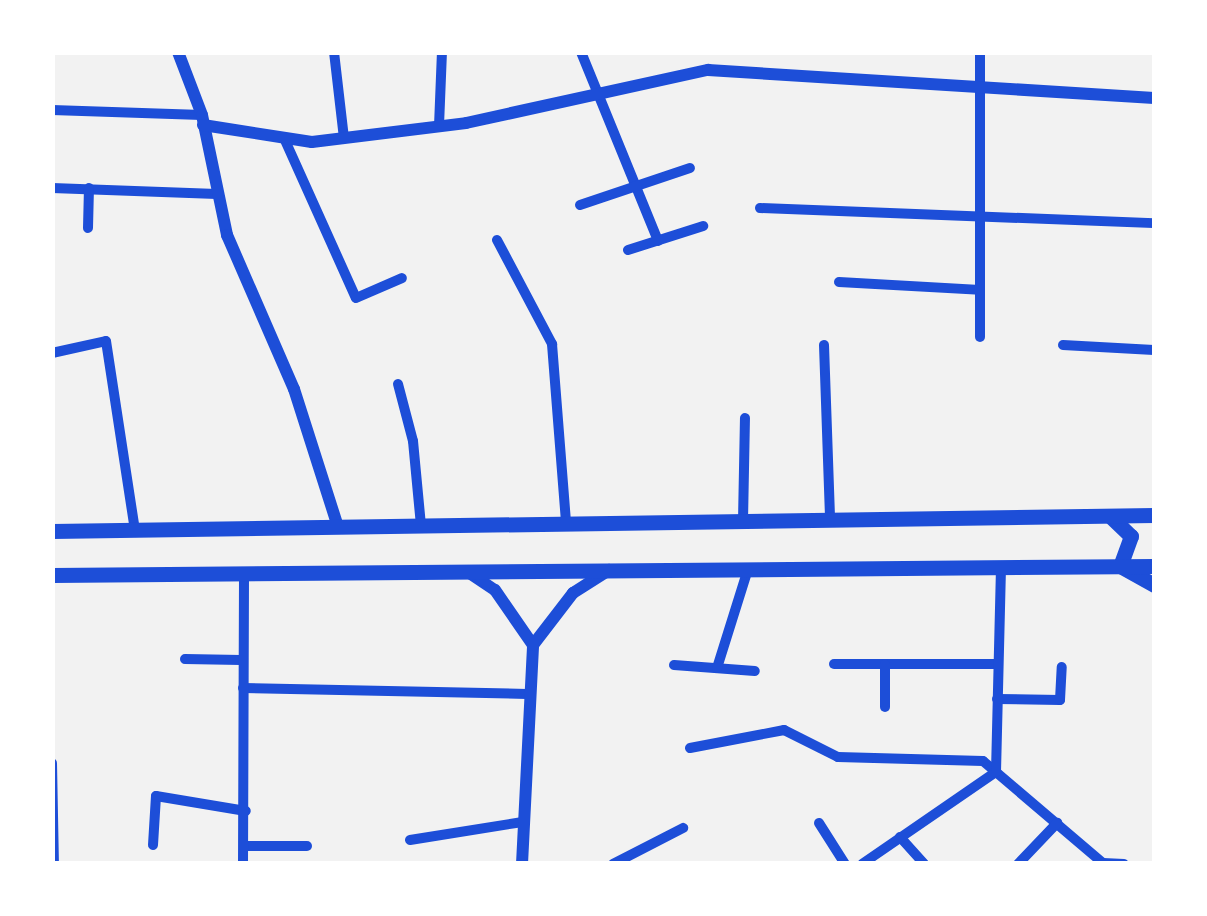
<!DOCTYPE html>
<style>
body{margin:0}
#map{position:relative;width:1207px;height:916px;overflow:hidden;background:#f2f2f2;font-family:"DM Sans",sans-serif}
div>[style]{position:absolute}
.minor>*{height:10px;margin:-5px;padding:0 5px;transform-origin:5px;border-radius:5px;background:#1d4ed8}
.tertiary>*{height:12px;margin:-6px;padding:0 6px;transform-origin:6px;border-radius:6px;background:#1d4ed8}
.primary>*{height:15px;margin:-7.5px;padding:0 7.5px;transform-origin:7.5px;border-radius:7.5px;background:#1d4ed8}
span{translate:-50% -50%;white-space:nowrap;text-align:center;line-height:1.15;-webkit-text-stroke:8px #fff;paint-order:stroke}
.frame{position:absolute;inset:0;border:55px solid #fff;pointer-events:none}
</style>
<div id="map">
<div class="minor">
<div style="left:334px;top:52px;width:87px;rotate:83.4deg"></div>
<div style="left:581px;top:52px;width:204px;rotate:67.8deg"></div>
<div style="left:52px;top:110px;width:150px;rotate:1.9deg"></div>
<div style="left:439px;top:126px;width:74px;rotate:-87.7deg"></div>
<div style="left:284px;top:138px;width:175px;rotate:65.8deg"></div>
<div style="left:356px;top:298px;width:50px;rotate:-23.5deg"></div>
<div style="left:52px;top:188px;width:165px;rotate:2.1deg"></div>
<div style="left:580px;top:205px;width:116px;rotate:-18.6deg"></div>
<div style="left:760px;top:208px;width:394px;rotate:2.2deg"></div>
<div style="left:88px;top:228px;width:40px;rotate:-88.6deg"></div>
<div style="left:497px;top:240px;width:118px;rotate:62.1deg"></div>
<div style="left:552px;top:344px;width:180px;rotate:85.5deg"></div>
<div style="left:628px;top:250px;width:79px;rotate:-17.7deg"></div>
<div style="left:839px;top:282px;width:141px;rotate:3.2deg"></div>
<div style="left:980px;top:337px;width:285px;rotate:-90deg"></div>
<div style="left:824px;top:345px;width:175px;rotate:88deg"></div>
<div style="left:1063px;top:345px;width:91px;rotate:3.1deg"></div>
<div style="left:52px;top:353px;width:55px;rotate:-12.5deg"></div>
<div style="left:106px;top:341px;width:191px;rotate:81.3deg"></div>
<div style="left:398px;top:384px;width:59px;rotate:75.3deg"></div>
<div style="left:413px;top:441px;width:85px;rotate:84.6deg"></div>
<div style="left:743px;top:521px;width:103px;rotate:-88.9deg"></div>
<div style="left:185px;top:659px;width:56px;rotate:1deg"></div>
<div style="left:834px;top:664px;width:164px"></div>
<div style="left:885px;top:664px;width:43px;rotate:90deg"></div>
<div style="left:674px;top:665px;width:81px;rotate:4.2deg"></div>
<div style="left:717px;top:668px;width:104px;rotate:-72.6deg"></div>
<div style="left:243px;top:688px;width:284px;rotate:1.2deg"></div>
<div style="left:997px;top:699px;width:63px;rotate:0.9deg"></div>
<div style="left:1060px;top:700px;width:33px;rotate:-87deg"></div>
<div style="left:690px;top:748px;width:96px;rotate:-10.8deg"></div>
<div style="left:784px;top:730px;width:60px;rotate:26.6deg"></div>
<div style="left:838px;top:757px;width:145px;rotate:1.6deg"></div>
<div style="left:983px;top:761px;width:157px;rotate:40.4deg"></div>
<div style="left:1103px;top:863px;width:21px;rotate:3deg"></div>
<div style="left:52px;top:763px;width:101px;rotate:88.9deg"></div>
<div style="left:819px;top:823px;width:49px;rotate:57.6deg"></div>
<div style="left:900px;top:837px;width:36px;rotate:48deg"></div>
<div style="left:410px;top:840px;width:114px;rotate:-9.1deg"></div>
<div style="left:153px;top:845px;width:49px;rotate:-86.5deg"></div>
<div style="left:156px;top:796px;width:91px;rotate:9.5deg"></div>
<div style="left:244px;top:846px;width:63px"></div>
<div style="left:243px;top:864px;width:290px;rotate:-89.8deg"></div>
<div style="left:613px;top:864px;width:79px;rotate:-27.2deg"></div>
<div style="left:862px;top:864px;width:163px;rotate:-34.5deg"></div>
<div style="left:996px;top:772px;width:205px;rotate:-88.6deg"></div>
<div style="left:1018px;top:864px;width:57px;rotate:-46.4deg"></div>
</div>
<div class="tertiary">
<div style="left:178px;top:52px;width:67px;rotate:69.1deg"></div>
<div style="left:202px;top:115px;width:123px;rotate:78.2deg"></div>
<div style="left:227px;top:235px;width:168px;rotate:66.5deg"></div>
<div style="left:294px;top:389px;width:145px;rotate:72.3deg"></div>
<div style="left:203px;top:125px;width:110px;rotate:8.9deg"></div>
<div style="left:312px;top:142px;width:155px;rotate:-7deg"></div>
<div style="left:466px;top:123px;width:248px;rotate:-12.4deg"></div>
<div style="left:708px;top:70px;width:447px;rotate:3.6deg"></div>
<div style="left:468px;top:572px;width:32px;rotate:34deg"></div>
<div style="left:495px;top:590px;width:67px;rotate:55.4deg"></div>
<div style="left:522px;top:864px;width:219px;rotate:-87.1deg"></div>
<div style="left:533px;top:645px;width:66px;rotate:-52.4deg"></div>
<div style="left:573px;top:593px;width:43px;rotate:-32.6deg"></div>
</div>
<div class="primary">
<div style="left:1110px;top:516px;width:29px;rotate:44deg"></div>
<div style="left:1131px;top:536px;width:32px;rotate:110deg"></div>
<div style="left:1120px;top:566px;width:39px;rotate:29deg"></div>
<div style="left:52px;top:531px;width:1102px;rotate:-0.83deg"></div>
<div style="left:52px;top:575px;width:1102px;rotate:-0.47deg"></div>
</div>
<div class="frame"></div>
</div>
